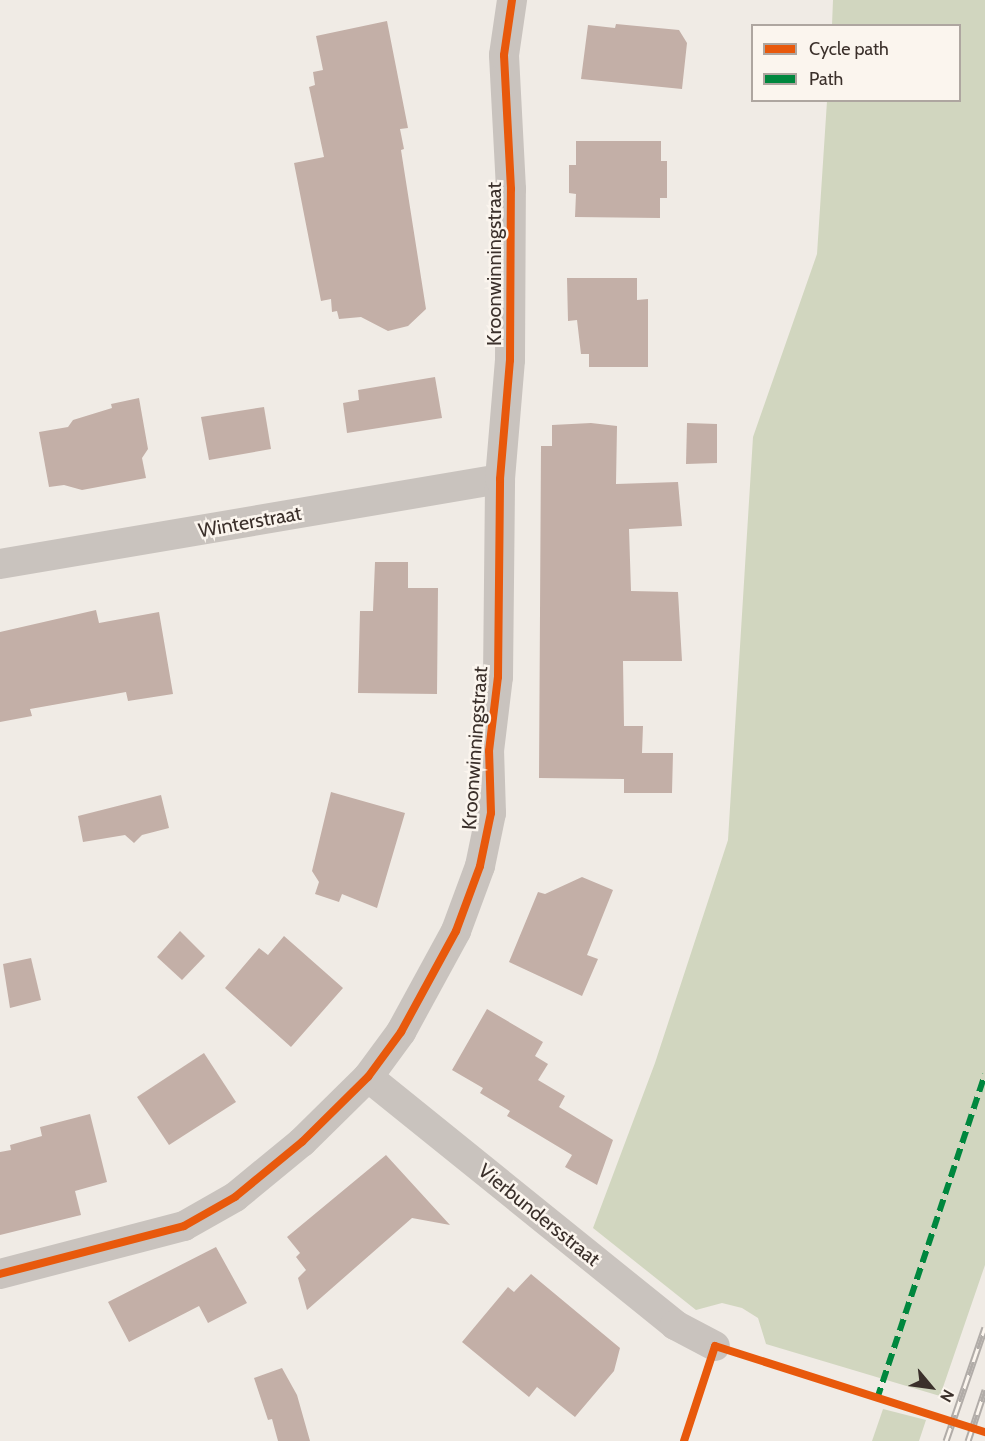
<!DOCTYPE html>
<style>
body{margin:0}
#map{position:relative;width:985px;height:1441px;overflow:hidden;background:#f0ebe5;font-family:Cabin,sans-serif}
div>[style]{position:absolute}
.green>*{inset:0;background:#d1d6bf}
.building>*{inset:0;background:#c3afa7}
.minor>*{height:30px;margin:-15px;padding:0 15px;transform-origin:15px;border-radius:15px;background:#c9c3be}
.rail>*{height:7px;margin-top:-3.5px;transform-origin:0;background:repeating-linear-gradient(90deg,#fbf5ee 0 14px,#b1aca8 0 28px);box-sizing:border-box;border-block:2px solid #b1aca8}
.quiet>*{height:6px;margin-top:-3px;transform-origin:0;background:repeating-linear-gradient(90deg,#00873e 0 12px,transparent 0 18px)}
.cycleway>*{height:8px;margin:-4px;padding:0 4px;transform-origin:4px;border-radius:4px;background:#e8590c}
span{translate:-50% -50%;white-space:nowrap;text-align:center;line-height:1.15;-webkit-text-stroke:5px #fbf5ee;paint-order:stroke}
.street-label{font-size:20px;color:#3b302b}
.legend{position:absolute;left:751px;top:24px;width:210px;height:78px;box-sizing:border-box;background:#fbf5ee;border:2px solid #aea6a0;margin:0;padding:8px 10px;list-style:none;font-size:18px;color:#3b302b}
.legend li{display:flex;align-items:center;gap:12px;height:30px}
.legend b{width:30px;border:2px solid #aea6a0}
.north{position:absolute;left:901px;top:1357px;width:60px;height:60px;-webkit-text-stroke:4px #fbf5ee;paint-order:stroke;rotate:119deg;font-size:16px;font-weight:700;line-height:24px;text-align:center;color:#3b302b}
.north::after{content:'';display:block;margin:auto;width:21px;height:27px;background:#3b302b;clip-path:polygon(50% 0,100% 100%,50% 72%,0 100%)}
</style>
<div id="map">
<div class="green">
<div style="clip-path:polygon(833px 0,985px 0,985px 1265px,940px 1396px,766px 1344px,758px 1318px,742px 1308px,722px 1303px,696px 1310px,593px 1228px,655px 1063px,728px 840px,753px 437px,817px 254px,827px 101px,960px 100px,960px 26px,832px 25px)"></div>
<div style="clip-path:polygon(883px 1409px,926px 1420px,919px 1441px,872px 1441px)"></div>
</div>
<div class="building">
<div style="clip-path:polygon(387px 21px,408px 128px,400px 129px,404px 149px,401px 150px,426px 309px,408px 326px,388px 331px,361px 317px,339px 319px,337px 311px,332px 312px,331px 299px,321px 301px,294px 163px,324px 157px,309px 87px,315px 85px,313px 72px,323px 70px,316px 36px)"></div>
<div style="clip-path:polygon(616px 24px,679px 30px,687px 43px,682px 89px,581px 79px,588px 25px,615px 28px)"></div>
<div style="clip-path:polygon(576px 141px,661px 141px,661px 161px,667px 161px,667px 198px,660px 198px,660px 218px,575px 217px,576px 194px,569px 193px,569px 165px,576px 165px)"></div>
<div style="clip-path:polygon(567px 278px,637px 278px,637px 300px,648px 299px,648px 367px,589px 367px,589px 354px,581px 354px,577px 320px,568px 321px)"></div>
<div style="clip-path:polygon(435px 377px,442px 418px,347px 433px,343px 403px,359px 400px,358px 390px)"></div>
<div style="clip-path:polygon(139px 398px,148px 449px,142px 458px,146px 478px,82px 490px,64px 485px,49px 487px,39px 432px,68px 427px,73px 420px,112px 408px,111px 404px)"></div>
<div style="clip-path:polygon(264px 407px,271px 449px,209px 460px,201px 417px)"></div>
<div style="clip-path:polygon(591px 423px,617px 426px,616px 484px,678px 482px,682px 526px,629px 529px,631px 591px,678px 592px,682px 661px,623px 661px,624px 726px,643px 726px,642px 753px,673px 753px,672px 793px,624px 793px,624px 779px,539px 778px,541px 446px,552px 446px,552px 425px)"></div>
<div style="clip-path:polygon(687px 423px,717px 424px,717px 463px,686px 464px)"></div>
<div style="clip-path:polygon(375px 562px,408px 562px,408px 588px,438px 588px,437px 694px,358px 693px,360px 611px,373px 611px)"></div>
<div style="clip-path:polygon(96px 610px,99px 623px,159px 612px,173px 694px,128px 701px,126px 692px,30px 709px,32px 716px,0 722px,0 632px)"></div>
<div style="clip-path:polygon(331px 792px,405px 813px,377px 908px,342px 894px,339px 902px,315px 894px,319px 882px,312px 871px)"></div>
<div style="clip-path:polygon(161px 795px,169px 828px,142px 835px,134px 843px,125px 835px,83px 842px,78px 816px)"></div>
<div style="clip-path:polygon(582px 877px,613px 890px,587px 955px,598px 959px,582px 996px,509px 962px,538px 892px,545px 894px)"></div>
<div style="clip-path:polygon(180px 931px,205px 956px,182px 980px,157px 957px)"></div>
<div style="clip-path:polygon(284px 936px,343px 988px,291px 1047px,225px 988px,259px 948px,268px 955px)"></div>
<div style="clip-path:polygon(31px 958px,41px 1000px,10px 1008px,3px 964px)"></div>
<div style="clip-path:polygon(487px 1009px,543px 1042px,535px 1056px,548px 1064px,538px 1080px,565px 1096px,559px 1107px,613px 1140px,597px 1185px,565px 1167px,572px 1155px,507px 1116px,510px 1111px,480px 1093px,483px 1088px,452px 1070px)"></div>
<div style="clip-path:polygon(204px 1053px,236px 1102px,169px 1145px,137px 1097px)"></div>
<div style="clip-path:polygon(90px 1114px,107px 1182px,75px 1191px,81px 1215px,0 1235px,0 1152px,11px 1150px,10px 1145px,42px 1136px,40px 1127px)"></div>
<div style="clip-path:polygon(386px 1155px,450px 1225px,412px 1218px,307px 1310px,298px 1278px,306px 1270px,296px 1257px,300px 1253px,287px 1237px)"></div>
<div style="clip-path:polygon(216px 1247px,247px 1303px,208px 1323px,199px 1306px,129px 1342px,108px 1302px)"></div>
<div style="clip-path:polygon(531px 1274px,620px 1348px,614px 1371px,575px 1417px,537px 1387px,529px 1397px,462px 1342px,508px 1287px,514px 1292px)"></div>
<div style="clip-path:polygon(282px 1368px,297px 1395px,310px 1441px,278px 1441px,272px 1419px,268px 1420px,254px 1378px)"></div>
</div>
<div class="minor">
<div style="left:0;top:564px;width:507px;rotate:-9.65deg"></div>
<div style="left:368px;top:1077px;width:395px;rotate:38.9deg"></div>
<div style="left:675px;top:1325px;width:45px;rotate:27.7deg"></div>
<div style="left:0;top:1274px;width:190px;rotate:-14.6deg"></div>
<div style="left:184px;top:1226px;width:59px;rotate:-29.6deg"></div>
<div style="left:235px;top:1197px;width:87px;rotate:-39.4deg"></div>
<div style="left:302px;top:1142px;width:93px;rotate:-44.6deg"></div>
<div style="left:368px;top:1077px;width:56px;rotate:-53.7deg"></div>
<div style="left:401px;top:1032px;width:115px;rotate:-61.4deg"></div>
<div style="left:456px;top:931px;width:69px;rotate:-69.7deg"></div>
<div style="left:480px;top:866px;width:54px;rotate:-78.3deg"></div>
<div style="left:491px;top:813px;width:62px;rotate:-91.8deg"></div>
<div style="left:489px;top:751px;width:75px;rotate:-83.1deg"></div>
<div style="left:498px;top:677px;width:198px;rotate:-89.4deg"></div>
<div style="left:500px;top:479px;width:119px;rotate:-85.2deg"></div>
<div style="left:510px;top:360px;width:171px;rotate:-89.7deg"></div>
<div style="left:511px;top:189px;width:134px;rotate:-93deg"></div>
<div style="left:504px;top:55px;width:56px;rotate:-81.7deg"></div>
</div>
<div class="rail">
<div style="left:946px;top:1441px;width:120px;rotate:-71.1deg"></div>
<div style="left:968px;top:1441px;width:54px;rotate:-71.6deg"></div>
</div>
<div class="quiet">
<div style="left:877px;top:1399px;width:342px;rotate:-71.6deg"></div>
</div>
<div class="cycleway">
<div style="left:0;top:1274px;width:190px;rotate:-14.6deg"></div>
<div style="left:184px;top:1226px;width:59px;rotate:-29.6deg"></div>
<div style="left:235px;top:1197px;width:87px;rotate:-39.4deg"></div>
<div style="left:302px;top:1142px;width:93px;rotate:-44.6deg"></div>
<div style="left:368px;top:1077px;width:56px;rotate:-53.7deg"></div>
<div style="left:401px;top:1032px;width:115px;rotate:-61.4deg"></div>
<div style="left:456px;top:931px;width:69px;rotate:-69.7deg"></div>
<div style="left:480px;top:866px;width:54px;rotate:-78.3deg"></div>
<div style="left:491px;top:813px;width:62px;rotate:-91.8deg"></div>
<div style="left:489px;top:751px;width:75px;rotate:-83.1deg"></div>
<div style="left:498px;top:677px;width:198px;rotate:-89.4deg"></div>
<div style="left:500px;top:479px;width:119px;rotate:-85.2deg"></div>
<div style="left:510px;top:360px;width:171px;rotate:-89.7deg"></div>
<div style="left:511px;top:189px;width:134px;rotate:-93deg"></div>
<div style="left:504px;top:55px;width:56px;rotate:-81.7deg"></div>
<div style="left:684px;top:1441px;width:100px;rotate:-71.9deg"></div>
<div style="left:715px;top:1346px;width:283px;rotate:17.7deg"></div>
</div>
<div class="street-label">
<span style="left:494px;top:264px;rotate:-90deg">Kroonwinningstraat</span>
<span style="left:250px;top:522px;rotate:-10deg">Winterstraat</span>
<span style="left:475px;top:748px;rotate:-86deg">Kroonwinningstraat</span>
<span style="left:539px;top:1215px;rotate:39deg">Vierbundersstraat</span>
</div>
<ul class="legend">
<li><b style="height:8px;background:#e8590c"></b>Cycle path</li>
<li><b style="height:8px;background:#00873e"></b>Path</li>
</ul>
<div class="north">N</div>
</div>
